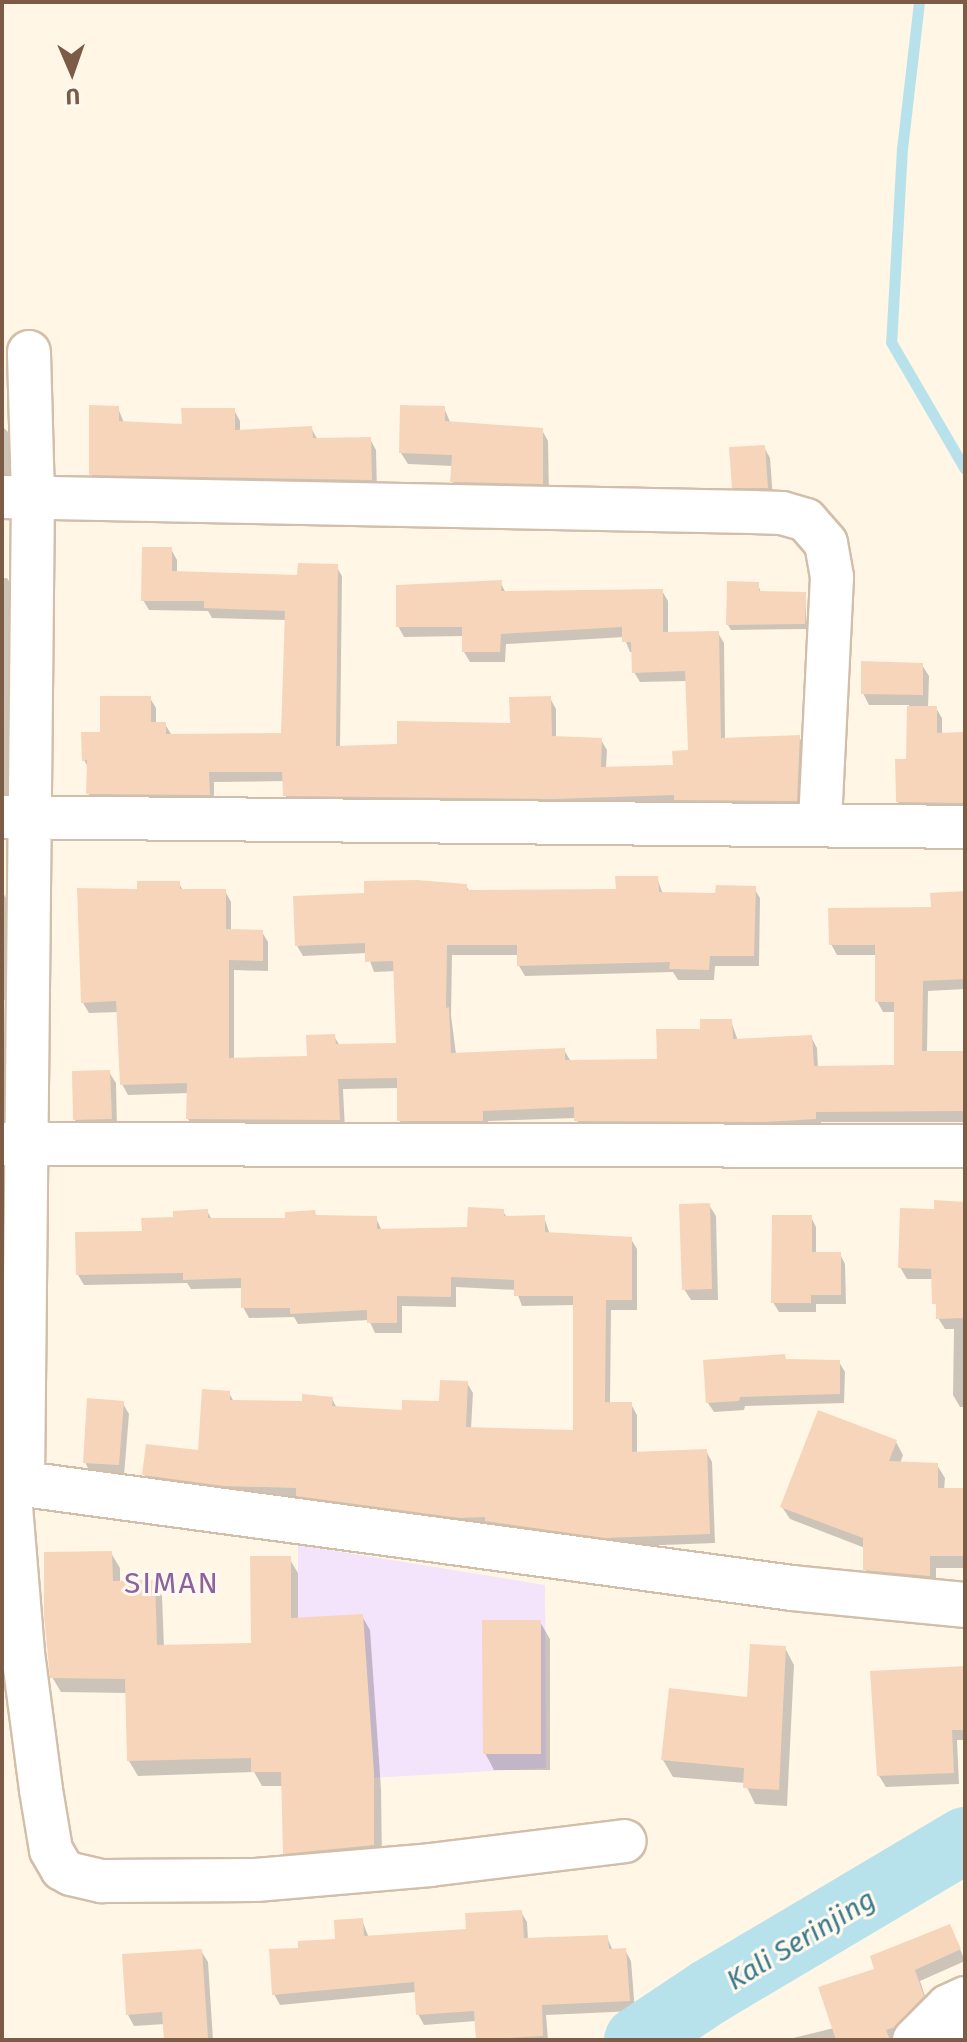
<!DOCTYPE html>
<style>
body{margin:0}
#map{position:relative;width:967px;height:2042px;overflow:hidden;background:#fff6e6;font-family:"Fira Sans",sans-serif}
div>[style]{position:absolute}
.education>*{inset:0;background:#f3e3fb}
.shadow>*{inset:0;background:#0003}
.stream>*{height:11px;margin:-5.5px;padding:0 5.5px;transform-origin:5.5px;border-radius:5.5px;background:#b8e2eb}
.river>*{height:66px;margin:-33px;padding:0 33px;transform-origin:33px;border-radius:33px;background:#b8e2eb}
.building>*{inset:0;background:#f7d5bb}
.roads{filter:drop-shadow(2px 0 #d3beaa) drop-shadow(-2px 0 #d3beaa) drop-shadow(0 2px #d3beaa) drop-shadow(0 -2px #d3beaa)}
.minor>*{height:42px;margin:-21px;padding:0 21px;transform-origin:21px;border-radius:21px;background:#fff}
.secondary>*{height:44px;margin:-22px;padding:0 22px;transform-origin:22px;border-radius:22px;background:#fff}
span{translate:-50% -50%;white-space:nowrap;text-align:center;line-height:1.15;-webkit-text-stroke:6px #fff9ef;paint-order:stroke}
.water-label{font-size:28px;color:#3b7a8a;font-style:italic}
.quarter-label{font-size:30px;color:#8d639f;letter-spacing:2px}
.frame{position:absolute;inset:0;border:4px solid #7c5c47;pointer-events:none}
.north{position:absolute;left:32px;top:32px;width:80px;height:80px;-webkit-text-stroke:6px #fff9ef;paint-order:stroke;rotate:178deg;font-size:22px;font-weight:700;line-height:32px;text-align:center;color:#7c5c47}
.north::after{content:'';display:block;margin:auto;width:28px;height:36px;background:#7c5c47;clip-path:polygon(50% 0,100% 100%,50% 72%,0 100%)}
</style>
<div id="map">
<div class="education">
<div style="clip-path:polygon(298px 1545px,545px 1585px,546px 1768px,298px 1782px)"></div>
</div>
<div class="shadow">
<div style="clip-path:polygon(118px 408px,124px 423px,184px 426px,234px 410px,240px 421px,240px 432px,311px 428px,318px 440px,370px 439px,376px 450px,377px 491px,97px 486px,91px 474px)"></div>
<div style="clip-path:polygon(444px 408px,451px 424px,542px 430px,548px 441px,549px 495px,459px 493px,452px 481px,453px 466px,408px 464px,401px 453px)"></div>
<div style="clip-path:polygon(2px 426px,12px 436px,13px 477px,2px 476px)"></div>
<div style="clip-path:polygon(764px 447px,770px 458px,773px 499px,740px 499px,733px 487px)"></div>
<div style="clip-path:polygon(171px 549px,177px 560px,177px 574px,299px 577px,336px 566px,342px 576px,340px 748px,398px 746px,512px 725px,550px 698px,556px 709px,556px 738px,601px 740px,607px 750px,606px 768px,675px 767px,690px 752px,687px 681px,640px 682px,634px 672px,634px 652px,630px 652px,624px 637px,506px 644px,505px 662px,470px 662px,464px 652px,464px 636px,404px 637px,398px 626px,500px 582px,506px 593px,662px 591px,668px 601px,668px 634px,718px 633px,724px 643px,725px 740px,799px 737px,805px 747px,802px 811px,291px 806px,285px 795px,285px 781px,214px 782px,214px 805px,94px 804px,88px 793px,89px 769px,84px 760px,102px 734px,150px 698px,156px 708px,156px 724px,165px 724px,171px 734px,283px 735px,286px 620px,212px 618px,208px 611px,149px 610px,143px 600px)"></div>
<div style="clip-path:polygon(2px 578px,7px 578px,14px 589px,11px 804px,2px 806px)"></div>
<div style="clip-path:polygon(758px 584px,761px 593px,805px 594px,807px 629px,731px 630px,728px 625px)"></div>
<div style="clip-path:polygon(922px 665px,929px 676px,928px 708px,936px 708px,942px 718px,942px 734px,965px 734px,965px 813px,904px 812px,898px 802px,908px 761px,909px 705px,869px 705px,863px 693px)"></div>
<div style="clip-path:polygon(657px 878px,663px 894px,717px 896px,754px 888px,760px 898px,759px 966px,715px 966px,714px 980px,678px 980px,673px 972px,525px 976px,519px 966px,519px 955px,452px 955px,451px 1015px,456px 1054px,564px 1050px,570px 1060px,659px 1061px,702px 1031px,731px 1021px,738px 1041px,811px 1037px,817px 1048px,818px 1068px,896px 1067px,896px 1012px,883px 1012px,877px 1001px,877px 955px,837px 955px,831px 944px,933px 909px,965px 893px,965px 989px,928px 991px,927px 1053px,965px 1055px,965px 1122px,821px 1122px,821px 1129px,582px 1131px,576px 1118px,488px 1121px,488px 1131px,406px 1131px,399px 1120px,399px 1088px,343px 1089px,345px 1130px,194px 1129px,188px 1119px,189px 1093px,128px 1095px,122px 1084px,119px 1012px,89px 1013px,83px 1003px,139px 891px,179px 883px,183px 891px,225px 891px,231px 902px,231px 931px,262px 932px,268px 942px,268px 971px,234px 970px,234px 1060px,309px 1057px,334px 1036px,340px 1046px,398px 1045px,396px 971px,374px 972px,367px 953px,303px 956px,297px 946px,466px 886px,470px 892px,618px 891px)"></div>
<div style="clip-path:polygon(2px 892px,12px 906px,11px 1000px,2px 1000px)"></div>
<div style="clip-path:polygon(109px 1072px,116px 1083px,117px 1130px,82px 1131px,75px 1120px)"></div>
<div style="clip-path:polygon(2px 1075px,9px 1087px,8px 1127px,2px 1128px)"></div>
<div style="clip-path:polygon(965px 1204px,965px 1407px,960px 1407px,953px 1395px,954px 1329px,945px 1329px,938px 1318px,933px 1279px,907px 1279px,900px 1267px,936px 1211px)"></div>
<div style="clip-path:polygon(709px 1205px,716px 1216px,718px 1300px,691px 1300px,684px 1289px)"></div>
<div style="clip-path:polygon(207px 1211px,212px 1220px,376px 1218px,382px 1231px,469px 1229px,503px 1211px,507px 1218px,544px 1217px,550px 1235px,631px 1239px,637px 1249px,637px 1310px,611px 1310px,610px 1404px,631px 1404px,637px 1415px,637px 1454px,706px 1451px,712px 1462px,715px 1543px,612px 1547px,304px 1506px,300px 1498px,231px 1496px,150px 1485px,144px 1474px,200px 1452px,229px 1393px,234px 1402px,303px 1403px,332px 1399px,337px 1408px,404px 1412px,441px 1403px,467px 1383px,473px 1393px,471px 1429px,575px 1432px,575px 1305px,522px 1306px,516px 1290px,456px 1287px,456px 1307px,402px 1306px,402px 1333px,375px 1333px,369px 1320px,298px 1324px,294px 1317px,249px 1318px,243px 1307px,243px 1288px,191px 1289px,187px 1283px,84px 1285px,78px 1275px,144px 1233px,175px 1219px)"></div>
<div style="clip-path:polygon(811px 1217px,816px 1227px,816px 1254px,840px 1254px,845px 1264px,846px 1304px,816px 1304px,816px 1312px,779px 1312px,773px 1302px)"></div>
<div style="clip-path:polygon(2px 1308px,6px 1316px,5px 1444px,2px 1444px)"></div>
<div style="clip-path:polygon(787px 1361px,839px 1362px,845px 1372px,844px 1403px,745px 1406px,744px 1410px,714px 1412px,708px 1403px)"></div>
<div style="clip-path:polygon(122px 1402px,129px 1414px,124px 1476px,91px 1474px,85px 1462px)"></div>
<div style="clip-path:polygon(896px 1442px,903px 1455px,900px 1464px,937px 1465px,945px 1478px,944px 1490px,965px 1492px,965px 1568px,936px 1568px,936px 1588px,873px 1582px,865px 1569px,865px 1548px,790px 1519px,782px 1507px)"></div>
<div style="clip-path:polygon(111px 1553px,120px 1568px,120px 1583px,153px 1582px,162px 1596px,164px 1647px,253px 1645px,289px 1558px,298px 1573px,298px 1620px,362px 1616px,370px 1630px,381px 1789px,382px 1859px,294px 1868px,285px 1853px,283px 1786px,262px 1786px,254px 1772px,138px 1776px,129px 1761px,127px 1693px,61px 1692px,52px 1677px)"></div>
<div style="clip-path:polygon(540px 1622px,550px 1639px,550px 1770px,494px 1770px,485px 1753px)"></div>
<div style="clip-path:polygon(785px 1648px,794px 1665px,787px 1806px,755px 1804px,745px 1783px,673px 1777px,663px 1760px,749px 1699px)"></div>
<div style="clip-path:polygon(965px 1669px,965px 1740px,957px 1740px,959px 1784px,886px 1787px,879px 1776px)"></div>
<div style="clip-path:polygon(521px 1912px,527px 1922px,528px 1940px,607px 1937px,613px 1951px,625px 1950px,631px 1961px,635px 2011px,546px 2015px,548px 2040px,478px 2040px,476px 2021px,424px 2025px,418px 2014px,416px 1992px,280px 2005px,274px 1994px,301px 1950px,337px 1940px,362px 1920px,369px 1938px,468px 1931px)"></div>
<div style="clip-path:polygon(955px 1937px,965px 1961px,920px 1981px,929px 2008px,901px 2038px,785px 2040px,834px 2028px,877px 1971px)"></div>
<div style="clip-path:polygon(201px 1951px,208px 1962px,213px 2040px,166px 2040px,165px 2024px,134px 2026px,128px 2015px)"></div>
</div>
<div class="stream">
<div style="left:919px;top:2px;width:147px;rotate:96.6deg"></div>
<div style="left:902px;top:148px;width:194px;rotate:93.2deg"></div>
<div style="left:891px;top:342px;width:147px;rotate:59.8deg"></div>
</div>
<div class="river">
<div style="left:637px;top:2040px;width:87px;rotate:-33.7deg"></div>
<div style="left:709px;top:1992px;width:298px;rotate:-30.7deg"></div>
</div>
<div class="building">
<div style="clip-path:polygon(89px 405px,119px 406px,119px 421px,182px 424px,181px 408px,235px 408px,235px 430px,312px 426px,313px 438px,371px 437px,372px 480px,89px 475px)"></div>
<div style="clip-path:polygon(400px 405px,445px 406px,445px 421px,543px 428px,543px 484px,450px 482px,452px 455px,399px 453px)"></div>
<div style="clip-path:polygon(765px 445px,768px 488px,732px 488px,729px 447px)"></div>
<div style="clip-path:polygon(142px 547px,172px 547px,172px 571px,297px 575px,298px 563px,338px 564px,336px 746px,397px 744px,397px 721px,510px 723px,509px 697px,551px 696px,552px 736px,602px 738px,601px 767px,673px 765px,672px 751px,688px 750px,685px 671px,632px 673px,631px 642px,622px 642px,622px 627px,501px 634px,500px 652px,462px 652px,462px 627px,396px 627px,396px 585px,502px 580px,501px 591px,663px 589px,663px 632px,719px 631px,721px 738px,800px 735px,797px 801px,674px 800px,674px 795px,553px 799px,283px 796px,282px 772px,209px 772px,210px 795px,86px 794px,87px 760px,82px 761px,81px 732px,100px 732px,100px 696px,151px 696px,151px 722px,166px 722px,166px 734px,281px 733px,285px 611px,204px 608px,204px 601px,141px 601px)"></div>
<div style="clip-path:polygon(727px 581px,759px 582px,759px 591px,806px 592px,805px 624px,726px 625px)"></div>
<div style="clip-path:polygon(861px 661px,923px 663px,923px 695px,861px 694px)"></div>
<div style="clip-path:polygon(907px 706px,937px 706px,937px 733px,965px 732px,965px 803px,896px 802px,895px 759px,906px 759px)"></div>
<div style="clip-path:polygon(615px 876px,658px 876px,659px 892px,715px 893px,716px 885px,756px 886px,754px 956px,710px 956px,709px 970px,669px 969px,670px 962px,517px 966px,517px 945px,447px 945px,446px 1008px,449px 1007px,451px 1053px,565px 1048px,565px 1060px,657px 1059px,656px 1029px,700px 1029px,700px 1019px,732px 1019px,733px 1039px,812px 1035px,814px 1066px,894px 1065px,894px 1002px,875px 1002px,875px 945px,829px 945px,828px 908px,931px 907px,930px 893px,965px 891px,965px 979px,923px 981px,922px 1051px,965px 1051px,965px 1111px,816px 1112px,816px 1119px,765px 1122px,574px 1121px,574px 1107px,483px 1111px,483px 1121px,397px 1121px,397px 1078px,338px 1079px,340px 1120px,186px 1119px,187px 1083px,120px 1085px,116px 1001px,81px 1003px,77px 888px,137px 889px,137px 881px,180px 881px,180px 889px,226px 889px,226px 929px,263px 930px,263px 961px,229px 960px,229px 1058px,307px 1056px,306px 1035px,335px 1034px,336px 1044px,396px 1043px,393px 961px,365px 962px,365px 943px,295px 946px,293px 896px,364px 893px,364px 881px,416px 880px,467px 884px,467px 890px,616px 889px)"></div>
<div style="clip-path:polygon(110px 1070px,112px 1119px,73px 1120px,72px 1071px)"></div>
<div style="clip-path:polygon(934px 1200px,965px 1202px,965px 1318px,936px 1319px,936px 1304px,932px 1304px,931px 1269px,898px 1268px,900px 1208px,934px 1209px)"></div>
<div style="clip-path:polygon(710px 1203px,712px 1289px,682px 1290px,679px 1204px)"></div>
<div style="clip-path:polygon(468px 1207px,504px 1209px,504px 1216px,545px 1215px,545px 1232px,632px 1237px,632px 1300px,606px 1300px,605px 1402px,632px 1402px,632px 1452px,707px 1449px,710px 1534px,605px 1538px,485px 1521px,485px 1517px,460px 1518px,296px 1496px,296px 1488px,224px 1486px,142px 1475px,146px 1444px,198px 1450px,202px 1389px,230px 1391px,230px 1400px,302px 1401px,302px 1394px,333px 1397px,332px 1406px,402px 1410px,402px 1400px,439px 1401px,440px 1380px,468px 1381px,466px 1427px,573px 1430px,573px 1296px,514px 1296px,514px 1280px,451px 1277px,451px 1297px,397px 1296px,397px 1323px,367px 1323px,367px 1310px,290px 1314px,290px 1308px,241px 1308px,241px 1278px,183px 1280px,183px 1273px,76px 1275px,75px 1232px,142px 1231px,141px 1218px,173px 1217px,173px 1211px,208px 1209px,208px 1218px,285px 1218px,285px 1212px,315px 1210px,316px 1215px,377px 1216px,377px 1229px,467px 1227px)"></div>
<div style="clip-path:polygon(772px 1215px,812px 1215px,812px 1252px,841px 1252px,841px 1295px,811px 1295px,811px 1303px,771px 1303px)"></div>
<div style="clip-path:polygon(785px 1354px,786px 1359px,840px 1360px,840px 1394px,740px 1397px,739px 1401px,706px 1403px,703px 1360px)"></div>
<div style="clip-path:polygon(87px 1398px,124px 1401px,119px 1465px,83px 1463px)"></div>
<div style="clip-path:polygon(818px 1410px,897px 1440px,889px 1461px,938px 1463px,938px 1488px,965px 1488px,965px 1556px,930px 1556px,930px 1576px,863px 1570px,863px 1538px,780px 1507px)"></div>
<div style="clip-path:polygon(112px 1551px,113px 1581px,155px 1580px,157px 1645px,251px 1643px,250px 1556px,291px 1556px,291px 1618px,363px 1614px,374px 1773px,374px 1845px,283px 1854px,281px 1772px,251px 1772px,251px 1758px,127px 1761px,125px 1679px,50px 1678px,44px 1615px,44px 1552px)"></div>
<div style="clip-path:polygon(482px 1620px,541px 1620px,541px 1754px,483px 1754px)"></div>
<div style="clip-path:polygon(750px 1644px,786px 1646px,779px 1790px,743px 1788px,744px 1768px,661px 1760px,669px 1688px,747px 1697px)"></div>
<div style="clip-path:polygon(965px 1666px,965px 1730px,952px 1730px,954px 1773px,877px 1776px,870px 1671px)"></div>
<div style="clip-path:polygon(522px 1910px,524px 1938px,608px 1935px,609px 1949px,626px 1948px,630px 2001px,542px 2005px,543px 2036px,476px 2040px,474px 2011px,416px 2015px,414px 1982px,272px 1995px,269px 1949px,298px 1948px,298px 1941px,335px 1939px,334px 1920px,363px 1918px,364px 1936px,466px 1929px,465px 1913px)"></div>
<div style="clip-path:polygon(950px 1924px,961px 1949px,915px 1970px,924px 1996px,895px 2027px,886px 2030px,890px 2040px,836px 2040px,818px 1987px,874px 1969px,870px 1956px)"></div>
<div style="clip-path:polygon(202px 1949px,208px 2038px,164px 2040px,162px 2012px,126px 2015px,122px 1954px)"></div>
</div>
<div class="roads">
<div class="minor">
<div style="left:2px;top:497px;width:750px;rotate:1.15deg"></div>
<div style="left:752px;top:512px;width:30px;rotate:2deg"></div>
<div style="left:782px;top:513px;width:25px;rotate:16deg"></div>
<div style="left:806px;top:520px;width:30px;rotate:49deg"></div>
<div style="left:826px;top:543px;width:35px;rotate:80deg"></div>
<div style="left:832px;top:577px;width:248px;rotate:92.8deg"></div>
<div style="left:2px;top:817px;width:963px;rotate:0.59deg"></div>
<div style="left:2px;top:1144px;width:963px;rotate:0.12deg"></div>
<div style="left:9px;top:1482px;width:172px;rotate:85.3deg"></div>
<div style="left:23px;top:1653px;width:138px;rotate:82.5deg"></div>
<div style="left:41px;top:1790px;width:61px;rotate:80.5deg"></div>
<div style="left:51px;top:1850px;width:22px;rotate:60deg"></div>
<div style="left:62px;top:1869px;width:10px;rotate:29deg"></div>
<div style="left:71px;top:1874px;width:32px;rotate:13deg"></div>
<div style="left:102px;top:1881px;width:154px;rotate:-0.4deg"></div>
<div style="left:256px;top:1880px;width:175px;rotate:-4.9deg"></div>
<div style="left:430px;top:1865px;width:196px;rotate:-7deg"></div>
<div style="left:23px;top:1483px;width:986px;rotate:-89.42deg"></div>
<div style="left:33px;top:497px;width:145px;rotate:-91.6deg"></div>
<div style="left:914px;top:2040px;width:48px;rotate:-45deg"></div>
<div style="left:952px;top:2040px;width:34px;rotate:-97deg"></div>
<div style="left:948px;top:2006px;width:19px;rotate:-25deg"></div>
</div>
<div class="secondary">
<div style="left:2px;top:1481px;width:797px;rotate:7.71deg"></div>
<div style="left:792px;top:1588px;width:174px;rotate:5.6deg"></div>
</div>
</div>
<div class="water-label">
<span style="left:801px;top:1940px;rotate:-31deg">Kali Serinjing</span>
</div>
<div class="quarter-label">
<span style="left:172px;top:1583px">SIMAN</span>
</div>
<div class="frame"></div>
<div class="north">U</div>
</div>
